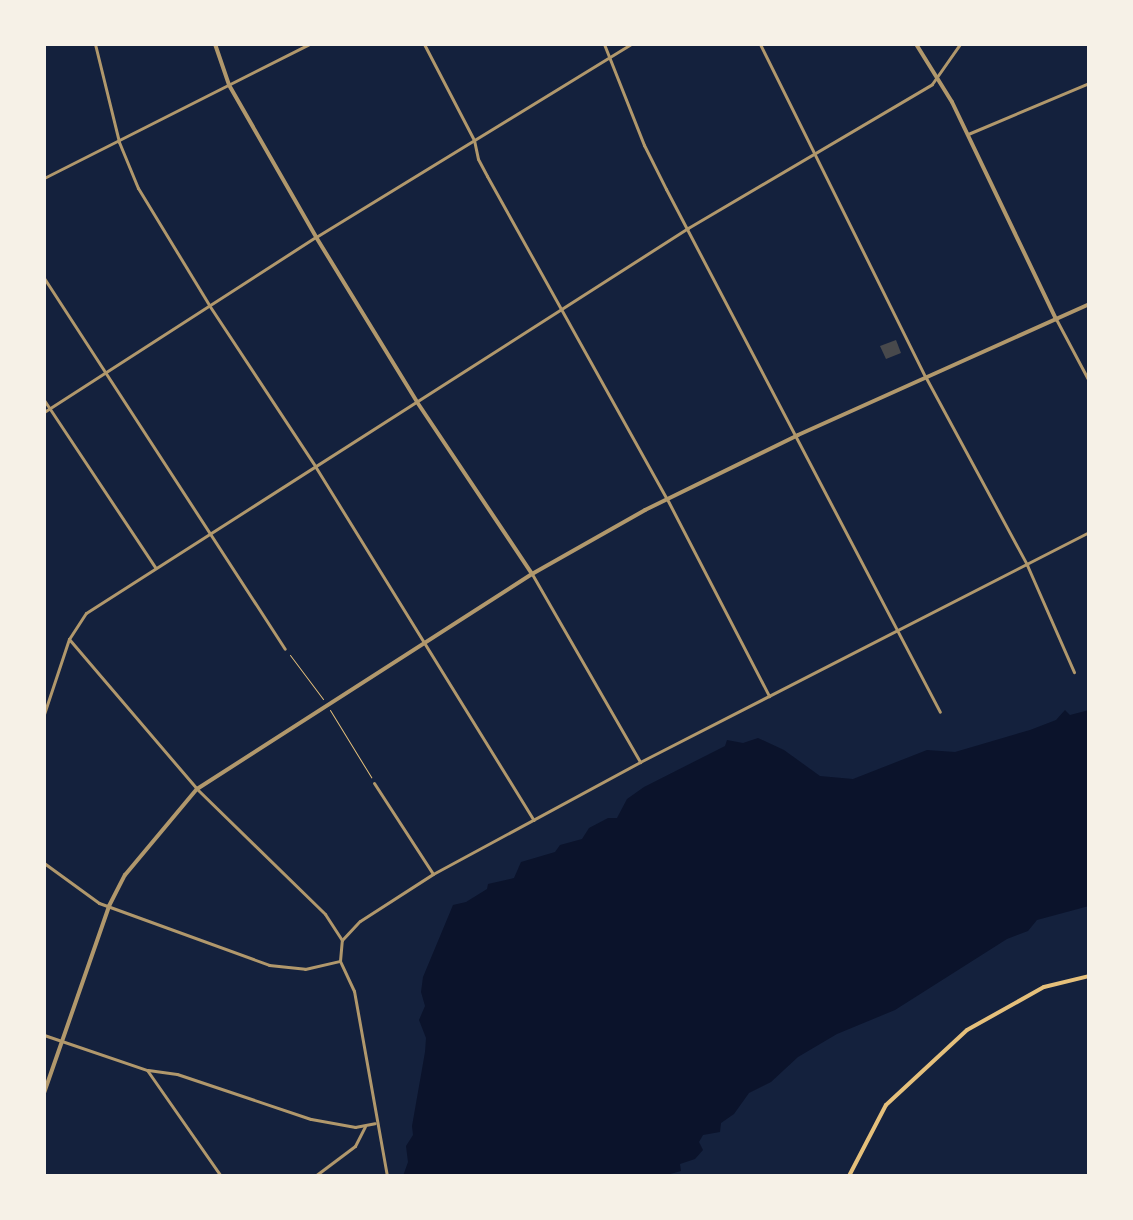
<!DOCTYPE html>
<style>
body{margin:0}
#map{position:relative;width:1133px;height:1220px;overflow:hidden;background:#14213d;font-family:Ubuntu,sans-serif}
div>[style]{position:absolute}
.water>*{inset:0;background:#0b132b}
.building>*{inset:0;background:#48494c}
.path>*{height:1px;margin:-0.5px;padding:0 0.5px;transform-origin:0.5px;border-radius:0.5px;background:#e5c07b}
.minor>*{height:3px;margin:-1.5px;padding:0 1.5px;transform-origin:1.5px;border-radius:1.5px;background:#b1986c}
.tertiary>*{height:4px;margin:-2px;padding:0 2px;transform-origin:2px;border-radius:2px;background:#b1986c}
.secondary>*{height:4px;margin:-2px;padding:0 2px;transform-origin:2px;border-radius:2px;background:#e5c07b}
span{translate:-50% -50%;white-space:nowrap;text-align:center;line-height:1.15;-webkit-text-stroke:8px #f6f1e7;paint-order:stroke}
.frame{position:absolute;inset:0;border:46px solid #f6f1e7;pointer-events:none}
</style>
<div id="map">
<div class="water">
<div style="clip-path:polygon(1065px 710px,1070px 715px,1089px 710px,1089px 906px,1037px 920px,1028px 931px,1007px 939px,895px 1010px,837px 1034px,798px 1057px,771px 1082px,749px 1093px,734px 1114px,721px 1123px,720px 1132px,703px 1135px,699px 1142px,703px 1150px,695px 1159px,680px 1164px,681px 1171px,663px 1176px,403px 1176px,408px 1162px,406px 1146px,413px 1135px,412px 1126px,425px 1052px,426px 1038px,419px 1020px,425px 1006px,421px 992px,423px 977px,453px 905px,466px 902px,487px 889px,488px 884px,514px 878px,521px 862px,555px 852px,560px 845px,582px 839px,589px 828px,608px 818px,617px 818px,627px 799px,644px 787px,725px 746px,727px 740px,743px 743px,758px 738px,784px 750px,820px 776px,853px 779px,927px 750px,955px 752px,1030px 730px,1056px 720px)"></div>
</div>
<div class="building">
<div style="clip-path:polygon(896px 340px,901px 353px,886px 359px,880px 346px)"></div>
</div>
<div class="path">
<div style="left:290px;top:655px;width:55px;rotate:53.1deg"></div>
<div style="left:330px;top:710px;width:79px;rotate:58.5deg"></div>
</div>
<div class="minor">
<div style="left:95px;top:44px;width:101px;rotate:76.2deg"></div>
<div style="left:119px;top:142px;width:50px;rotate:67.6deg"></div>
<div style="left:138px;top:188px;width:137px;rotate:58.7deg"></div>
<div style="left:209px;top:305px;width:193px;rotate:56.6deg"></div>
<div style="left:315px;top:466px;width:416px;rotate:58.3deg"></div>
<div style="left:424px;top:44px;width:108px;rotate:62.5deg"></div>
<div style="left:474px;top:140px;width:19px;rotate:78deg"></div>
<div style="left:478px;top:159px;width:19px;rotate:62deg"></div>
<div style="left:487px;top:176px;width:370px;rotate:60.9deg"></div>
<div style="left:667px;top:499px;width:222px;rotate:62.6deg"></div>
<div style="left:604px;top:44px;width:109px;rotate:68.4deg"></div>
<div style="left:644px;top:145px;width:49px;rotate:63.4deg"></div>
<div style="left:666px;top:189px;width:590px;rotate:62.35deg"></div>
<div style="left:760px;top:44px;width:371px;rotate:63.6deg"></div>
<div style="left:925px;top:376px;width:215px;rotate:61.6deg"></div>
<div style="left:1027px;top:565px;width:117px;rotate:66.3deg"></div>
<div style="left:968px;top:134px;width:131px;rotate:-22.9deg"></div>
<div style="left:44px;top:178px;width:297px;rotate:-26.8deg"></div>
<div style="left:44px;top:278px;width:442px;rotate:57deg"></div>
<div style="left:1056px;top:319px;width:70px;rotate:62deg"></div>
<div style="left:44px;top:400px;width:201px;rotate:56.4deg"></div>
<div style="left:44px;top:412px;width:323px;rotate:-32.8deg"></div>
<div style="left:316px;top:237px;width:369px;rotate:-31.5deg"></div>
<div style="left:532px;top:574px;width:217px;rotate:60.1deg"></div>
<div style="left:69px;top:639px;width:197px;rotate:49.5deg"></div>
<div style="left:197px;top:789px;width:179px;rotate:44.3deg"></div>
<div style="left:325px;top:914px;width:31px;rotate:57deg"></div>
<div style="left:44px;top:714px;width:79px;rotate:-71.6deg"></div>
<div style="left:69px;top:639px;width:31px;rotate:-57deg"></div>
<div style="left:86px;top:613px;width:715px;rotate:-32.6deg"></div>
<div style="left:688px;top:228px;width:283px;rotate:-30.5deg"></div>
<div style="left:932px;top:84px;width:49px;rotate:-55deg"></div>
<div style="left:374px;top:783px;width:108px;rotate:57deg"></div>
<div style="left:44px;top:863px;width:68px;rotate:36deg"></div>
<div style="left:99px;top:903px;width:181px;rotate:20deg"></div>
<div style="left:269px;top:965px;width:36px;rotate:6deg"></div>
<div style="left:305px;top:969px;width:35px;rotate:-13deg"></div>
<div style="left:44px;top:1035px;width:109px;rotate:18.8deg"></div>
<div style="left:147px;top:1070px;width:129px;rotate:55.1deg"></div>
<div style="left:148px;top:1070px;width:29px;rotate:8deg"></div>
<div style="left:177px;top:1074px;width:141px;rotate:18.6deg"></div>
<div style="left:311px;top:1119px;width:45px;rotate:10.3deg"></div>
<div style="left:355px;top:1127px;width:20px;rotate:-11deg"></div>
<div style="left:315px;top:1176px;width:50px;rotate:-36.9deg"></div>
<div style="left:355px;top:1146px;width:22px;rotate:-63deg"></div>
<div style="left:387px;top:1176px;width:188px;rotate:-100.1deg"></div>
<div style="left:354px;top:991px;width:33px;rotate:-115deg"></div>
<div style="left:340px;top:961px;width:21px;rotate:-85deg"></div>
<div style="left:342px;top:940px;width:26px;rotate:-47deg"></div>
<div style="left:360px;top:921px;width:87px;rotate:-32.8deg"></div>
<div style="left:433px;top:874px;width:235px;rotate:-28.4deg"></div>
<div style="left:640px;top:762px;width:504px;rotate:-27.12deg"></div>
</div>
<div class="tertiary">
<div style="left:215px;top:44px;width:43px;rotate:71.1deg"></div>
<div style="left:229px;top:85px;width:175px;rotate:60.2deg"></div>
<div style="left:316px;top:237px;width:193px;rotate:58.5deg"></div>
<div style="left:417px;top:402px;width:207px;rotate:56.2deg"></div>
<div style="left:916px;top:44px;width:68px;rotate:58.2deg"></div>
<div style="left:952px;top:102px;width:241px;rotate:64.4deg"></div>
<div style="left:44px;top:1093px;width:198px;rotate:-70.8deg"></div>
<div style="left:109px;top:906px;width:35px;rotate:-63deg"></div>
<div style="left:125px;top:875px;width:112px;rotate:-50.1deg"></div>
<div style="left:197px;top:789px;width:398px;rotate:-32.7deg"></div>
<div style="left:532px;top:574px;width:130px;rotate:-29.5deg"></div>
<div style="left:645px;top:510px;width:170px;rotate:-26.1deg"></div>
<div style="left:798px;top:435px;width:319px;rotate:-24.2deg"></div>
</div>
<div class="secondary">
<div style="left:849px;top:1176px;width:80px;rotate:-62.5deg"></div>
<div style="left:886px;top:1105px;width:110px;rotate:-42.8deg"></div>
<div style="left:967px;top:1030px;width:88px;rotate:-29.2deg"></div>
<div style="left:1044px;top:987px;width:46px;rotate:-13.7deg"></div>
</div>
<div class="frame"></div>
</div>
